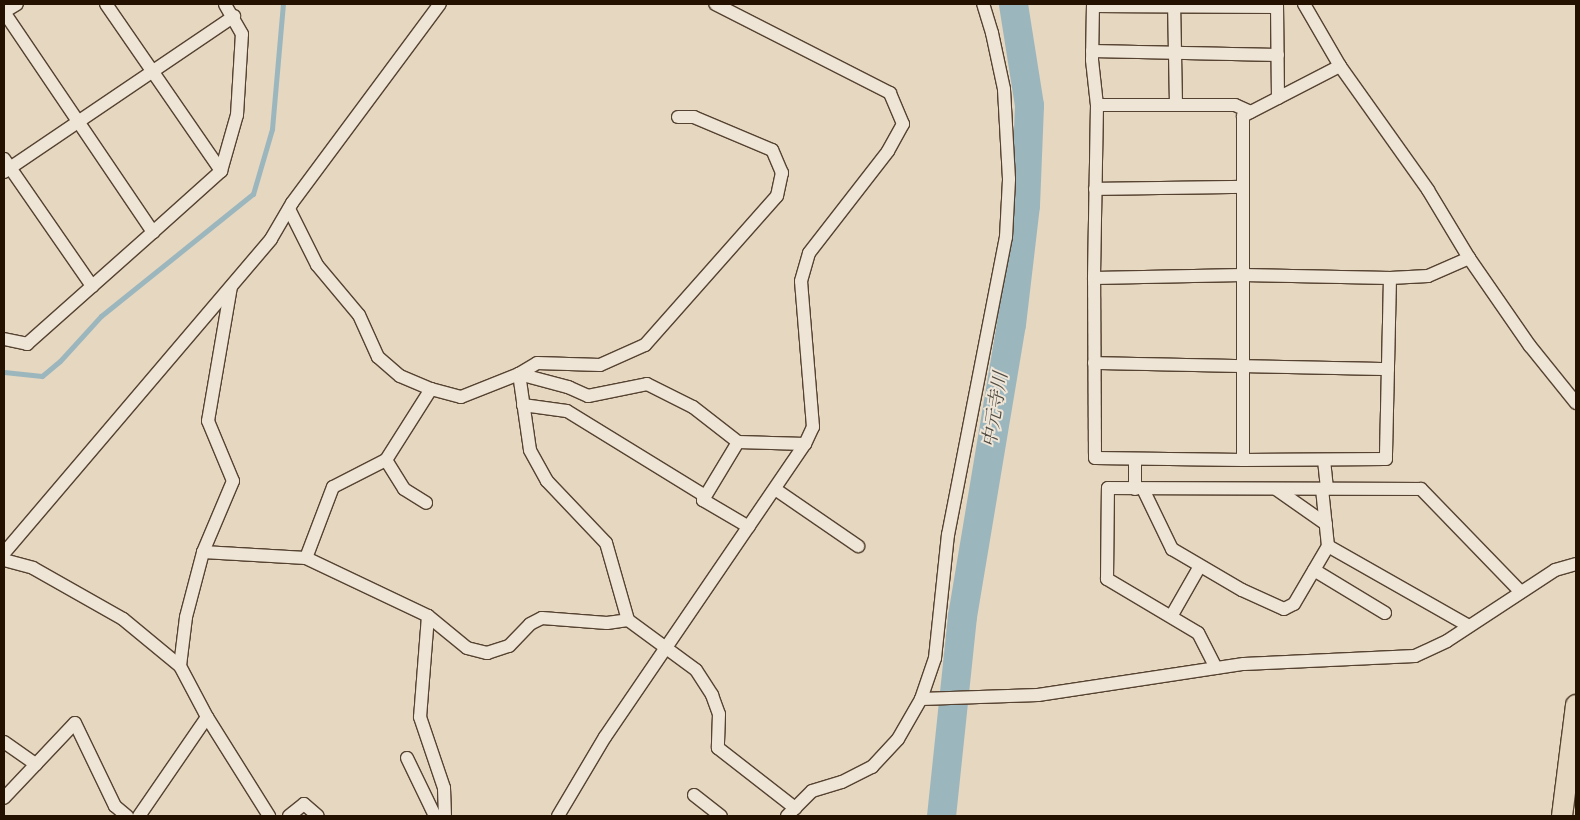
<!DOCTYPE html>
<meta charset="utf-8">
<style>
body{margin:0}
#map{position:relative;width:1580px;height:820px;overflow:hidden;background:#e6d7c0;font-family:"IM FELL Double Pica","Noto Serif JP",serif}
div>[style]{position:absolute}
.stream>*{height:5px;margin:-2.5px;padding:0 2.5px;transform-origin:2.5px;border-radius:2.5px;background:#9cb6be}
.river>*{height:29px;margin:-14.5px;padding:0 14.5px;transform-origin:14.5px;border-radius:14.5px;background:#9cb6be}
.roads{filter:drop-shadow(1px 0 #554230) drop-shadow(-1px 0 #554230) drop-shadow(0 1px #554230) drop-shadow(0 -1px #554230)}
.street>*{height:12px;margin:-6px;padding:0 6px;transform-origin:6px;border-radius:6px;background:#efe5d6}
.primary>*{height:20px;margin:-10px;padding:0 10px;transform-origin:10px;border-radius:10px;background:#e6d7c0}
span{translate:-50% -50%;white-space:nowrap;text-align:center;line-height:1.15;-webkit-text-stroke:4px #efe5d6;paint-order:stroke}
.water-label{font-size:19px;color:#4f4b42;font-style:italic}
.frame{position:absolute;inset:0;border:5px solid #251100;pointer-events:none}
</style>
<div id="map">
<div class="stream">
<div style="left:4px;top:372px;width:38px;rotate:6deg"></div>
<div style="left:42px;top:376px;width:23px;rotate:-40deg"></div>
<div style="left:60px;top:361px;width:61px;rotate:-47.7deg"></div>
<div style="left:101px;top:316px;width:195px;rotate:-38.8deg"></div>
<div style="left:253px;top:194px;width:68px;rotate:-73.7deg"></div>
<div style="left:272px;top:129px;width:125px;rotate:-85deg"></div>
</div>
<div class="river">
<div style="left:941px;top:816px;width:201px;rotate:-84deg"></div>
<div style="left:962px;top:616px;width:296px;rotate:-80.5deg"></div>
<div style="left:1011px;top:324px;width:120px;rotate:-83.3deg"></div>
<div style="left:1025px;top:205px;width:100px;rotate:-87.7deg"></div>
<div style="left:1029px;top:105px;width:102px;rotate:-99deg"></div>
</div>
<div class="roads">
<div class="street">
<div style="left:106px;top:4px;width:203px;rotate:55.4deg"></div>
<div style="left:1093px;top:4px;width:56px;rotate:91deg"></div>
<div style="left:1092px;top:60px;width:45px;rotate:83.7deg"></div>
<div style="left:1097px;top:105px;width:173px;rotate:91deg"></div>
<div style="left:1277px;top:4px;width:94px;rotate:89.4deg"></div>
<div style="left:1304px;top:4px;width:72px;rotate:59.9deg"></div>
<div style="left:1340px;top:66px;width:152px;rotate:54.6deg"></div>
<div style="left:1428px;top:190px;width:79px;rotate:58.9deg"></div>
<div style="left:1469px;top:258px;width:107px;rotate:55.3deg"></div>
<div style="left:1530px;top:346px;width:73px;rotate:51.1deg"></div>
<div style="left:1093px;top:6px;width:184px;rotate:0.3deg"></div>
<div style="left:4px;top:12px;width:266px;rotate:55.9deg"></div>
<div style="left:153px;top:232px;width:91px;rotate:-41.9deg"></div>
<div style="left:221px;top:171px;width:58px;rotate:-74.1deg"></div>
<div style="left:237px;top:115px;width:81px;rotate:-86.5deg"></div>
<div style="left:242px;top:34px;width:34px;rotate:-120deg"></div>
<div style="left:4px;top:12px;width:15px;rotate:-32deg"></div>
<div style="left:1092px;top:51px;width:186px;rotate:1.2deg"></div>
<div style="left:1097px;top:105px;width:79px"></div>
<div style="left:1176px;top:105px;width:101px;rotate:-91.1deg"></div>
<div style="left:1176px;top:105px;width:59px"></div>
<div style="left:1235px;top:105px;width:17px;rotate:24deg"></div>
<div style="left:4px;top:159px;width:155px;rotate:55.3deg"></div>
<div style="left:4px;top:172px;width:278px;rotate:-34.1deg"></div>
<div style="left:1095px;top:189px;width:148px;rotate:-0.8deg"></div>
<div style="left:289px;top:209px;width:63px;rotate:63.4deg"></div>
<div style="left:317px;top:265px;width:65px;rotate:50deg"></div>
<div style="left:359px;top:315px;width:46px;rotate:65.7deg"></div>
<div style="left:378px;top:357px;width:29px;rotate:41deg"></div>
<div style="left:400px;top:376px;width:34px;rotate:23deg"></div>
<div style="left:1390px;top:278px;width:38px;rotate:-3deg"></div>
<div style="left:1428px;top:276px;width:45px;rotate:-23.7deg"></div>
<div style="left:4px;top:339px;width:24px;rotate:12deg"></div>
<div style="left:27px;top:344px;width:169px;rotate:-41.6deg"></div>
<div style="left:1094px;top:363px;width:294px;rotate:1.2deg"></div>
<div style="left:523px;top:405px;width:44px;rotate:7.8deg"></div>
<div style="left:567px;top:411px;width:162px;rotate:31.6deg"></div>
<div style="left:738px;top:442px;width:68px;rotate:121.1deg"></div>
<div style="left:703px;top:500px;width:53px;rotate:30.4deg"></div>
<div style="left:1135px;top:459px;width:30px;rotate:90deg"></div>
<div style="left:386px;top:460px;width:34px;rotate:58deg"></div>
<div style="left:404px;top:489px;width:26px;rotate:32deg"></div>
<div style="left:1243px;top:460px;width:148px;rotate:-179.2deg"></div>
<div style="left:1095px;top:458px;width:180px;rotate:-90.3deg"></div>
<div style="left:1094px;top:278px;width:149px;rotate:-1.2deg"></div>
<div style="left:1243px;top:275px;width:147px;rotate:1.2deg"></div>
<div style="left:1390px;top:278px;width:181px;rotate:91.3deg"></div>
<div style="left:1386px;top:459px;width:143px;rotate:179.6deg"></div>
<div style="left:1243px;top:460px;width:344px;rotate:-90deg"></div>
<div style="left:1243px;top:116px;width:109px;rotate:-27.3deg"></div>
<div style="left:1324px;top:460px;width:29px;rotate:84deg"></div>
<div style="left:775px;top:489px;width:101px;rotate:34.5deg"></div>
<div style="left:1143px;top:489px;width:67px;rotate:64.2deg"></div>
<div style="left:1172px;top:549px;width:81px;rotate:30.4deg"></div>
<div style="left:1242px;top:590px;width:46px;rotate:24.3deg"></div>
<div style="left:1284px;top:609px;width:11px;rotate:-27deg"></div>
<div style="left:1294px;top:604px;width:67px;rotate:-59.6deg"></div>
<div style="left:1276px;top:489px;width:61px;rotate:35deg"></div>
<div style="left:1322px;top:489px;width:57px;rotate:84deg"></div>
<div style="left:1328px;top:546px;width:162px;rotate:29.6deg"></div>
<div style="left:203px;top:552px;width:103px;rotate:3.3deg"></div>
<div style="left:306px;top:558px;width:76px;rotate:-69.2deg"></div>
<div style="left:333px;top:487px;width:59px;rotate:-27deg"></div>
<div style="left:386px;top:460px;width:84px;rotate:-57.6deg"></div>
<div style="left:431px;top:389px;width:31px;rotate:15deg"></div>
<div style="left:461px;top:397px;width:62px;rotate:-21.6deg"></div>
<div style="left:519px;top:374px;width:51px;rotate:14.9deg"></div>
<div style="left:568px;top:387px;width:22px;rotate:24deg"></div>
<div style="left:588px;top:396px;width:60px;rotate:-11.5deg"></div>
<div style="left:647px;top:384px;width:51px;rotate:26.6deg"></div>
<div style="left:693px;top:407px;width:57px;rotate:37.9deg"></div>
<div style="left:738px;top:442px;width:67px;rotate:1.7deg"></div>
<div style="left:4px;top:553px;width:412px;rotate:-49.6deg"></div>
<div style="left:271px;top:239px;width:42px;rotate:-59.7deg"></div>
<div style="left:292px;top:203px;width:248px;rotate:-53.4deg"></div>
<div style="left:306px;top:558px;width:135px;rotate:25.4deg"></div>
<div style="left:428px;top:616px;width:101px;rotate:94.5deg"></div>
<div style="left:420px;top:717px;width:75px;rotate:71.3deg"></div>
<div style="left:444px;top:788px;width:28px;rotate:88deg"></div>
<div style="left:4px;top:560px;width:30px;rotate:15deg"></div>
<div style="left:33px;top:568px;width:103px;rotate:29.5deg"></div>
<div style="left:123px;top:619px;width:74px;rotate:39.5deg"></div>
<div style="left:180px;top:666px;width:58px;rotate:62.1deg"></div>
<div style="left:207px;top:717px;width:117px;rotate:57.9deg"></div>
<div style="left:1314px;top:570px;width:83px;rotate:31.2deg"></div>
<div style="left:1172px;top:615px;width:56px;rotate:-60.3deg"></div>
<div style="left:428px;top:616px;width:50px;rotate:39.4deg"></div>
<div style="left:467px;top:648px;width:21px;rotate:14deg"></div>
<div style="left:487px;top:653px;width:23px;rotate:-18deg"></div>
<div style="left:509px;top:646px;width:30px;rotate:-46deg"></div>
<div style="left:530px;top:624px;width:13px;rotate:-27deg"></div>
<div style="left:542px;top:618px;width:65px;rotate:4.4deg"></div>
<div style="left:607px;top:623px;width:21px;rotate:-8deg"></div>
<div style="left:628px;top:620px;width:84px;rotate:36.3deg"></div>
<div style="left:696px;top:670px;width:30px;rotate:57deg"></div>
<div style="left:712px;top:695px;width:20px;rotate:70deg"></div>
<div style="left:719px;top:714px;width:34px;rotate:92deg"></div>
<div style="left:718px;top:748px;width:98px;rotate:37.9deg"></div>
<div style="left:628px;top:620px;width:80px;rotate:-105.9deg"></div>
<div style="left:606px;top:543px;width:86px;rotate:-133.6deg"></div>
<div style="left:547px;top:481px;width:35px;rotate:-119deg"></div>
<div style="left:530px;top:450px;width:77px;rotate:-98.2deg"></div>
<div style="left:519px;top:374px;width:21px;rotate:-31deg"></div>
<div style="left:537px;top:363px;width:63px;rotate:1.8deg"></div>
<div style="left:600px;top:365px;width:49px;rotate:-24deg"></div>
<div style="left:645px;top:345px;width:199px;rotate:-48.5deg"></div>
<div style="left:777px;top:196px;width:24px;rotate:-78deg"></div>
<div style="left:782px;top:173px;width:25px;rotate:-113deg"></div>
<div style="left:772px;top:150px;width:85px;rotate:-157.1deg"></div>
<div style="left:694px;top:117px;width:16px;rotate:180deg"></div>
<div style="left:180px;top:666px;width:49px;rotate:-83deg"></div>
<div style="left:186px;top:617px;width:67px;rotate:-75.3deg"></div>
<div style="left:203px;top:552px;width:77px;rotate:-67.1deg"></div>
<div style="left:233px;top:481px;width:65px;rotate:-112.6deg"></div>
<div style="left:208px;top:421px;width:136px;rotate:-80.3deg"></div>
<div style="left:1216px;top:668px;width:39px;rotate:-117deg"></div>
<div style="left:1198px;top:633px;width:106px;rotate:-149.3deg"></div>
<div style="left:1107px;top:579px;width:91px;rotate:-89.4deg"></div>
<div style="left:1108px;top:488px;width:313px;rotate:0.2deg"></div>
<div style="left:1421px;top:489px;width:142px;rotate:45.9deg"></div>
<div style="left:921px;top:699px;width:43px;rotate:-71.1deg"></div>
<div style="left:935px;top:658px;width:124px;rotate:-84deg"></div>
<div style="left:948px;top:535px;width:304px;rotate:-79deg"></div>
<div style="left:1006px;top:237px;width:58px;rotate:-87deg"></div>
<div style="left:1009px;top:179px;width:90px;rotate:-93.2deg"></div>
<div style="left:1004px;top:89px;width:57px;rotate:-102.1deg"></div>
<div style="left:992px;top:33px;width:30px;rotate:-107deg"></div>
<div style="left:4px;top:742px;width:39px;rotate:35deg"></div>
<div style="left:407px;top:758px;width:64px;rotate:64.2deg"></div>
<div style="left:694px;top:795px;width:34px;rotate:38deg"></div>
<div style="left:4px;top:798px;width:103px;rotate:-46.6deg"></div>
<div style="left:75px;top:723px;width:92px;rotate:64.3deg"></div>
<div style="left:115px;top:806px;width:16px;rotate:40deg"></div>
<div style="left:139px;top:816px;width:120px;rotate:-55.5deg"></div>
<div style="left:289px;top:816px;width:19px;rotate:-39deg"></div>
<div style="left:304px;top:804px;width:18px;rotate:41deg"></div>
<div style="left:558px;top:816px;width:92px;rotate:-59.3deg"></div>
<div style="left:605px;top:737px;width:355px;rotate:-55.7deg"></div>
<div style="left:805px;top:444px;width:19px;rotate:-65deg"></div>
<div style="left:813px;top:427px;width:146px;rotate:-94.7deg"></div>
<div style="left:801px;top:281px;width:29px;rotate:-74deg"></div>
<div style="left:809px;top:253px;width:129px;rotate:-52.2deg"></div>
<div style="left:888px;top:151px;width:31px;rotate:-61deg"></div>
<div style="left:903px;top:124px;width:34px;rotate:-113deg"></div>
<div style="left:890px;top:93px;width:196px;rotate:-153deg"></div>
<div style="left:787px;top:816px;width:35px;rotate:-45deg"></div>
<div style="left:812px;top:791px;width:31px;rotate:-17deg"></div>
<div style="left:842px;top:782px;width:34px;rotate:-27deg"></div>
<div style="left:872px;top:767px;width:38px;rotate:-47deg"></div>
<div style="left:898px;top:739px;width:46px;rotate:-60.1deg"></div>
<div style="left:921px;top:699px;width:117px;rotate:-2deg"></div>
<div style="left:1038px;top:695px;width:208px;rotate:-8.6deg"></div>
<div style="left:1244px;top:664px;width:171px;rotate:-2.7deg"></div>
<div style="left:1415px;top:656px;width:35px;rotate:-25deg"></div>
<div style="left:1447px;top:641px;width:129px;rotate:-33.3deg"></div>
<div style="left:1555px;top:570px;width:22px;rotate:-16deg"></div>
</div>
<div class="primary">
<div style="left:1562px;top:816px;width:112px;rotate:-82.8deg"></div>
</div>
</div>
<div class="water-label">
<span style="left:996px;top:410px;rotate:-81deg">中元寺川</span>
</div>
<div class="frame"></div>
</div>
